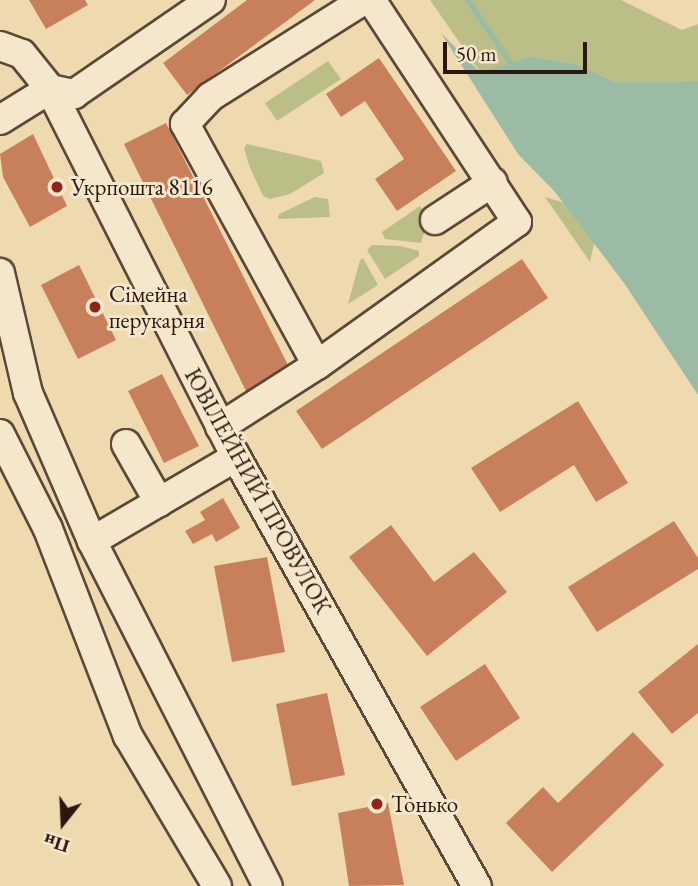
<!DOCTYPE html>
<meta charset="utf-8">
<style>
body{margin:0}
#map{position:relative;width:698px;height:886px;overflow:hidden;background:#efdab0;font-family:"EB Garamond",serif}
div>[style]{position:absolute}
.green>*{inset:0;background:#bcbe88}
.water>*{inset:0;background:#9cbba5}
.stream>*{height:6px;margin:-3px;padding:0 3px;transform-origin:3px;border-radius:3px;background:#9cbba5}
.building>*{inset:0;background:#c8805c}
.roads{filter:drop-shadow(2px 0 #5b4837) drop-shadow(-2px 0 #5b4837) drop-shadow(0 2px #5b4837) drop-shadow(0 -2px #5b4837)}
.minor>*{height:28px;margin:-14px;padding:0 14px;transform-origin:14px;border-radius:14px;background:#f5e7cc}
.dots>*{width:19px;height:19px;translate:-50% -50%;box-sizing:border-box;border:4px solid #f5e7cc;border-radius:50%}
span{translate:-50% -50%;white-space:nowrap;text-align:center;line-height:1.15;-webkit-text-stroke:6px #f5e7cc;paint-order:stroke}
.poi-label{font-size:23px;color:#2a170f}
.left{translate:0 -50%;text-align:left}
.street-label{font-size:23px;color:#2a170f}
.north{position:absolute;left:28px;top:788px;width:70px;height:70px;-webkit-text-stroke:5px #f5e7cc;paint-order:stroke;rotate:198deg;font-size:19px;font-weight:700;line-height:28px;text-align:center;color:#2a170f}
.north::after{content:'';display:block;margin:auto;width:24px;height:32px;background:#2a170f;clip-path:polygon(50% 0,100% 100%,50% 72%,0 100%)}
.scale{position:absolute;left:443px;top:42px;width:144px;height:32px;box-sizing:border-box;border:4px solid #2a170f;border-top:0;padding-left:9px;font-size:21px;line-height:24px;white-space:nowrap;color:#2a170f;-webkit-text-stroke:5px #f5e7cc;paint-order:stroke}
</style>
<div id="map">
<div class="green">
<div style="clip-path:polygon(430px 0,621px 0,682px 30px,698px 24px,698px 81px,616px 82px,576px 64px,531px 56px,480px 72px)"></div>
<div style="clip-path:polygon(328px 61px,341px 79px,277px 121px,265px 103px)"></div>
<div style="clip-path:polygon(247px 144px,321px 161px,324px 173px,290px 194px,270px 199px,263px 196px,249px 165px,244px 148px)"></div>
<div style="clip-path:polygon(315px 197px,328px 199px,330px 217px,278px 219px,279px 214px)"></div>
<div style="clip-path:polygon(545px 197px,572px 205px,595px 239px,590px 262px)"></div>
<div style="clip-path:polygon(420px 206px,428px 218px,421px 243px,385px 239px,382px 232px)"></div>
<div style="clip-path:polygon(372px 245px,401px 246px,419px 251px,419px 256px,385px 279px,367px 250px)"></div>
<div style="clip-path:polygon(363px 258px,378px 285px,348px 304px,360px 260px)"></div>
</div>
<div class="water">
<div style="clip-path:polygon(441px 33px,480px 72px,531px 56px,576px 64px,616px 82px,698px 81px,698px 395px,624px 283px,555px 192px,518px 154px)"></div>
</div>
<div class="stream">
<div style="left:468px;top:0;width:82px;rotate:55.9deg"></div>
</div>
<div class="building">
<div style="clip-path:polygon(29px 0,85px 0,88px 5px,46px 29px)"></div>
<div style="clip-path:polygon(247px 0,315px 0,187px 95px,163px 63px)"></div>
<div style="clip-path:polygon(379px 58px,456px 171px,397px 211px,375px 179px,404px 159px,365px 101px,341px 117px,326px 94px)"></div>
<div style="clip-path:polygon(166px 123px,292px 373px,248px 395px,124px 144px)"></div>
<div style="clip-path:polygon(33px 134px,67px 206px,30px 227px,3px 177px,0 154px)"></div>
<div style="clip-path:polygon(522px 259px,548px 298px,322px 449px,296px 411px)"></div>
<div style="clip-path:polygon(79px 265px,116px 340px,78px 359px,41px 285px)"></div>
<div style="clip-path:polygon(162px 374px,199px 446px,164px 463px,128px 391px)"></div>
<div style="clip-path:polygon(578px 401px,628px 483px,596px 502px,574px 465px,500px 512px,471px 468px)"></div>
<div style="clip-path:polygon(223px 498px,240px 528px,216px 542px,212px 534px,193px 544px,185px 531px,205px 520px,200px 512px)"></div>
<div style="clip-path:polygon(674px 521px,698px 558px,698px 569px,597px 632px,568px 587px)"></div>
<div style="clip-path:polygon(391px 525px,434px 582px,474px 552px,507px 592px,427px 656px,349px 557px)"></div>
<div style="clip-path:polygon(267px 557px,285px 652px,232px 662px,214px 566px)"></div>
<div style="clip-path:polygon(698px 644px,698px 713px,672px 734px,638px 692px)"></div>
<div style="clip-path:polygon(485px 664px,520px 718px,456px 761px,420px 707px)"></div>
<div style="clip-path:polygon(327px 693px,345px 775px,292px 786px,276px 704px)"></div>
<div style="clip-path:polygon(633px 732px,664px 765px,552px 872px,506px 823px,543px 787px,558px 803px)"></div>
<div style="clip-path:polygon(388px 803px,404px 885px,349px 886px,338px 813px)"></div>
</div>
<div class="roads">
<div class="minor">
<div style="left:0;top:46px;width:23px;rotate:20deg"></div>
<div style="left:22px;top:54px;width:45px;rotate:51.3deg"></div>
<div style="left:50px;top:89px;width:412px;rotate:63.2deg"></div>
<div style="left:236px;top:457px;width:492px;rotate:60.7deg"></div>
<div style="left:0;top:120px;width:59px;rotate:-31.8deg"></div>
<div style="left:50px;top:89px;width:25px;rotate:12deg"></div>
<div style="left:74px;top:94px;width:166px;rotate:-34.5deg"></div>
<div style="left:435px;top:220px;width:69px;rotate:-33.2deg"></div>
<div style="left:0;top:273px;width:123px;rotate:76.9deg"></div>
<div style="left:28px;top:393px;width:161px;rotate:66.6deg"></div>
<div style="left:317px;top:365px;width:275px;rotate:-118.7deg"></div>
<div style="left:185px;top:124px;width:37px;rotate:-47deg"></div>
<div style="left:210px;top:97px;width:182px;rotate:-32.2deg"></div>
<div style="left:220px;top:427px;width:115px;rotate:-32.6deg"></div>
<div style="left:317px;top:365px;width:246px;rotate:-35.6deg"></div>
<div style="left:517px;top:222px;width:266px;rotate:-123.3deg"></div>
<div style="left:0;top:434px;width:106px;rotate:63.2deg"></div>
<div style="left:48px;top:529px;width:222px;rotate:68.9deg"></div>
<div style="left:128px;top:736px;width:174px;rotate:59.3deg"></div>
<div style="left:126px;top:444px;width:67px;rotate:60.4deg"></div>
<div style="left:236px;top:457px;width:167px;rotate:149.7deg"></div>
<div style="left:92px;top:541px;width:387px;rotate:63deg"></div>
</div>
</div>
<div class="dots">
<div style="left:57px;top:187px;background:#8f2418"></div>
<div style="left:95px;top:307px;background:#8f2418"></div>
<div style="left:377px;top:804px;background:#8f2418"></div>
</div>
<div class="poi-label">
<span class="left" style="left:71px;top:187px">Укрпошта 8116</span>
<span class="left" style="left:109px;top:307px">Сімейна<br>перукарня</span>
<span class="left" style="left:391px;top:804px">Тонько</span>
</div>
<div class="street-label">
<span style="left:258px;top:491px;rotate:61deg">ЮВІЛЕЙНИЙ ПРОВУЛОК</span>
</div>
<div class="north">Пн</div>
<div class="scale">50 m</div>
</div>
